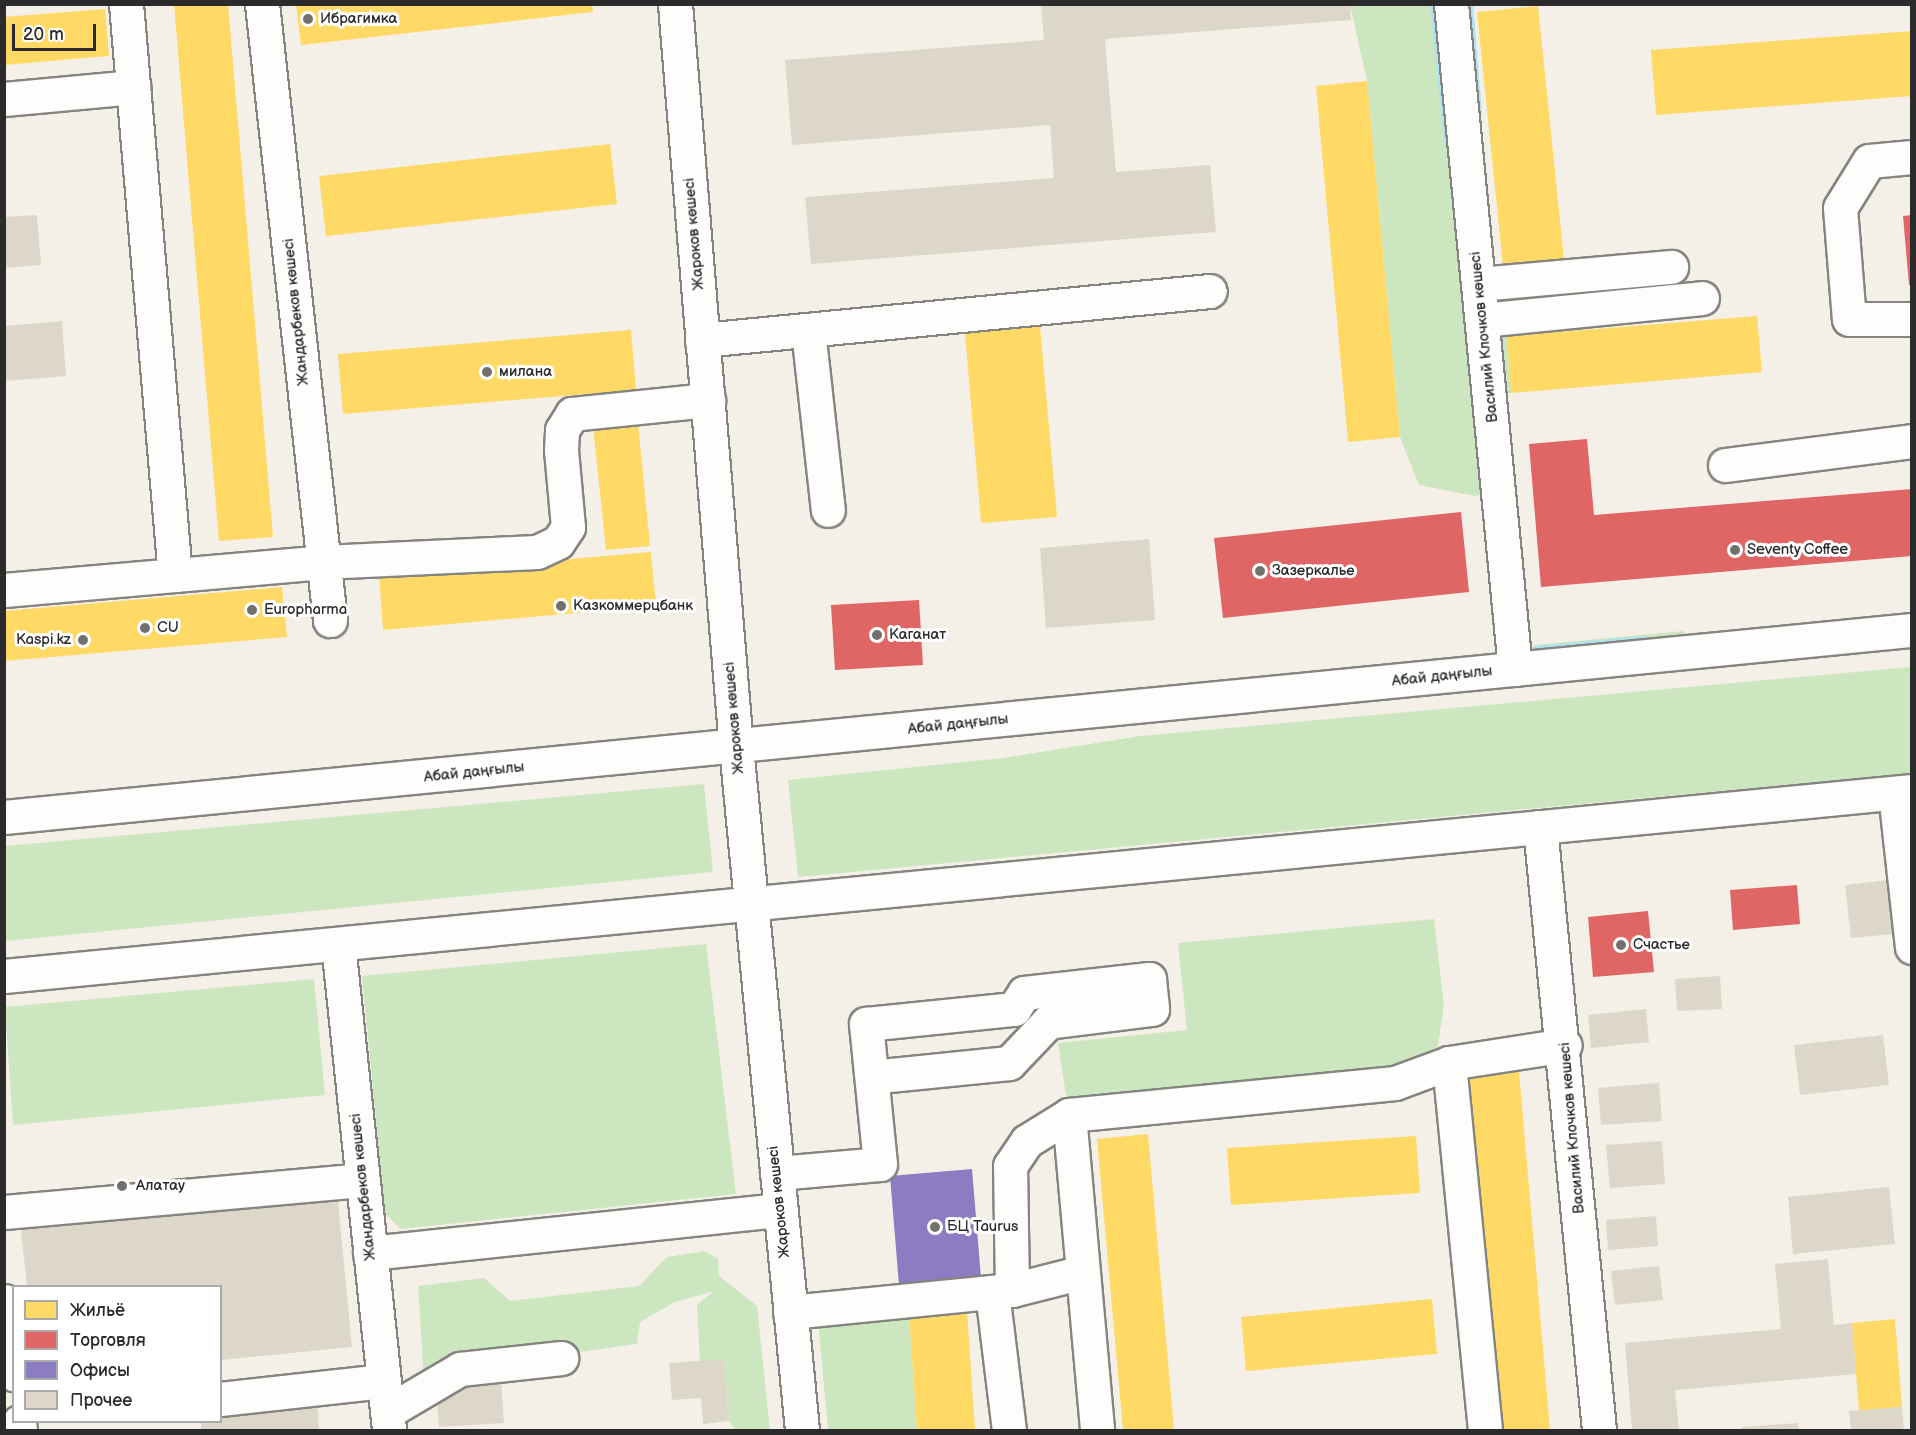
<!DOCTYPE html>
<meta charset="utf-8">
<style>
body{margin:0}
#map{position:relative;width:1916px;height:1435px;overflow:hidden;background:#f4f0e7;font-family:"Balsamiq Sans",sans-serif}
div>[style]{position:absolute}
.green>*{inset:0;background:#cce6bf}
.homes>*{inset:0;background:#ffd966}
.shops>*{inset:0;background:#e06666}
.offices>*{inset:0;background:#8e7cc3}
.stream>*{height:8px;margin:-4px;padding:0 4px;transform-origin:4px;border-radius:4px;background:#afe3ef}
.building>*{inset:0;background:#ddd7ca}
.roads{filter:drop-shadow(2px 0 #858480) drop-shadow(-2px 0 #858480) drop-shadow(0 2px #858480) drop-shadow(0 -2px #858480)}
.minor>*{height:33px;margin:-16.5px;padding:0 16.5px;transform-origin:16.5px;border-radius:16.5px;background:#fdfdfb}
.major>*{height:33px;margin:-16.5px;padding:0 16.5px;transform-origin:16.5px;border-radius:16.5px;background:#fdfdfb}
.dots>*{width:16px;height:16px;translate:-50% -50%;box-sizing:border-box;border:3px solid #fff;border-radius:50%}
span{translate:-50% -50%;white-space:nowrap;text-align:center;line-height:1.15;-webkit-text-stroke:6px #fff;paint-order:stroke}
.poi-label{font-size:15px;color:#2b2b2b}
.left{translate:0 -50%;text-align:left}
.right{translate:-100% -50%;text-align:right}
.street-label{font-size:15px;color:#2b2b2b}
.frame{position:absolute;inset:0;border:6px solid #2b2b2b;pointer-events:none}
.legend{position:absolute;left:12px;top:1285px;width:210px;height:138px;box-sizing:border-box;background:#fff;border:2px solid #aaa;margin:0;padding:8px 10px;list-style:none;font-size:18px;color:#2b2b2b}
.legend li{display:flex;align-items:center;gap:12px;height:30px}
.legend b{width:30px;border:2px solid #aaa}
.scale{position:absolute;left:12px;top:24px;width:84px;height:27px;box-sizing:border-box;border:3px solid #2b2b2b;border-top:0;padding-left:8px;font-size:18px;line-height:21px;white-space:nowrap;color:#2b2b2b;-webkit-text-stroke:4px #fff;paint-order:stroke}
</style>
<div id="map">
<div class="green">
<div style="clip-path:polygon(1350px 5px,1438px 5px,1490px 493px,1475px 496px,1419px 485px,1400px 437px,1367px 81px)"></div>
<div style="clip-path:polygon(1507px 336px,1511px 393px,1499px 394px,1493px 337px)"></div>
<div style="clip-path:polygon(1684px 631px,1693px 651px,1540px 666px,1535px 645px)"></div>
<div style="clip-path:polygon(1911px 667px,1911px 773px,798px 877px,788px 780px,1004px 758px,1140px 736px)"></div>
<div style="clip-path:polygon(704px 784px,713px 872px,5px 941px,5px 846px)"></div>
<div style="clip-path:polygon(1434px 919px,1444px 1005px,1436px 1059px,1395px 1083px,1069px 1115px,1058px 1043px,1187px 1030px,1178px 943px)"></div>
<div style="clip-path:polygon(706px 944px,736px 1194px,400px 1229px,385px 1213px,362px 976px)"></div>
<div style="clip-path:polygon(314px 979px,325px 1095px,13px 1125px,5px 1007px)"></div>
<div style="clip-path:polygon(705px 1251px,718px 1259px,719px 1276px,757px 1306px,770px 1430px,735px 1430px,729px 1421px,724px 1359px,700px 1361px,697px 1305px,714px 1291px,675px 1302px,640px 1322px,637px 1344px,433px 1372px,424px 1381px,418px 1286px,484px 1278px,510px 1301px,639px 1286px,667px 1257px)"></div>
<div style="clip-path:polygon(909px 1314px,917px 1430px,828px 1430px,818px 1320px)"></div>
</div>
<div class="homes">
<div style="clip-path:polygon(174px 4px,228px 4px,273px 537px,219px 541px)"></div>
<div style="clip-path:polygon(296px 4px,592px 4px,593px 12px,301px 45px)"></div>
<div style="clip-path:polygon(1538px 6px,1564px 260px,1503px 266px,1477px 12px)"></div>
<div style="clip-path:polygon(105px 9px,109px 56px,4px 65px,4px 17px)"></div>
<div style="clip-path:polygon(1912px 31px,1912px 96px,1656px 115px,1651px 50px)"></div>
<div style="clip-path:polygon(1367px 81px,1400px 437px,1348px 442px,1316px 86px)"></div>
<div style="clip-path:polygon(610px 144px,617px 204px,326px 236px,319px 176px)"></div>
<div style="clip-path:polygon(1757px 316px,1762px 372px,1511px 393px,1507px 336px)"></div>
<div style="clip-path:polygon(1040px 326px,1057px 517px,981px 523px,965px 333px)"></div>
<div style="clip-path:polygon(631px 330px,636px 390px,343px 414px,338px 354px)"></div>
<div style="clip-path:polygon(638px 423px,650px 546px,606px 550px,593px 427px)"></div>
<div style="clip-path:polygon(651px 552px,656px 606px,383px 630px,379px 576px)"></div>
<div style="clip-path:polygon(282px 587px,287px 637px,4px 661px,4px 611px)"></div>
<div style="clip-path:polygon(1519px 1071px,1550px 1430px,1497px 1430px,1467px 1076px)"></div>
<div style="clip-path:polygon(1148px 1134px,1174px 1430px,1123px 1430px,1097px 1139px)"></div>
<div style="clip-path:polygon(1416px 1136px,1420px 1193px,1231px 1205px,1227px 1148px)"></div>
<div style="clip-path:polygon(1432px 1299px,1437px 1354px,1246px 1371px,1241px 1317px)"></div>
<div style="clip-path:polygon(967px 1310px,975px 1430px,917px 1430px,909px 1314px)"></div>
<div style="clip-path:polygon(1895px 1319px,1902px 1407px,1859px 1411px,1852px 1323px)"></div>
</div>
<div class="shops">
<div style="clip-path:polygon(1912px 215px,1912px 285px,1909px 285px,1903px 216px)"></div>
<div style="clip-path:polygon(1587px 439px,1594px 515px,1912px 489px,1912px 556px,1541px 587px,1529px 444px)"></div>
<div style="clip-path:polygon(1461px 512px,1469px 592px,1223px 618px,1214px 538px)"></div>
<div style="clip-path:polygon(919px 600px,923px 665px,835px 670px,831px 605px)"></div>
<div style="clip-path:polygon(1797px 885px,1800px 924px,1733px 930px,1730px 890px)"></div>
<div style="clip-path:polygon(1648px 911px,1654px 972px,1593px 977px,1588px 917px)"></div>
</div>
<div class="offices">
<div style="clip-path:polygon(972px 1169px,981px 1278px,899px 1285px,890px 1176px)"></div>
</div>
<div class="stream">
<div style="left:1434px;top:4px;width:138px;rotate:84.2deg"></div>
<div style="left:1469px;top:4px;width:109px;rotate:85.3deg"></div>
<div style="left:1536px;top:650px;width:108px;rotate:-5.3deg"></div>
</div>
<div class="building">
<div style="clip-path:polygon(1041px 4px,1350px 4px,1351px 20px,1105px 39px,1116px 172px,1210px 165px,1216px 232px,811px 264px,805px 197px,1054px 178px,1050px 125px,792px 145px,785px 60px,1044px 40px)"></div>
<div style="clip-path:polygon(37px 215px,41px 265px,4px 268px,4px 217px)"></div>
<div style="clip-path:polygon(62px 321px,66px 376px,4px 381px,4px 326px)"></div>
<div style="clip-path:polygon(1149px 539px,1155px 620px,1046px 628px,1040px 548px)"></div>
<div style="clip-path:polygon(1897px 879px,1903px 933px,1851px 938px,1845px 885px)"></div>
<div style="clip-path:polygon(1720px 976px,1722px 1009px,1677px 1011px,1675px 979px)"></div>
<div style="clip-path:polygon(1646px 1009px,1649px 1042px,1591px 1048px,1588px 1015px)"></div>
<div style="clip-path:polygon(1883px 1035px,1889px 1085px,1800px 1095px,1794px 1045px)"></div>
<div style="clip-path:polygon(1659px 1083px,1662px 1121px,1601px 1125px,1598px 1088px)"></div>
<div style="clip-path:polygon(1662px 1141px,1665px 1184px,1610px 1188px,1606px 1145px)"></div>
<div style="clip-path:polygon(1889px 1187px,1895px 1244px,1793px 1254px,1788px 1197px)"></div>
<div style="clip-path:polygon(337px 1191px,352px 1347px,220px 1360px,220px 1286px,27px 1286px,20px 1222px)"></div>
<div style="clip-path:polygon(1656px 1216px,1658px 1246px,1608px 1250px,1606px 1220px)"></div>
<div style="clip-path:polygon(1828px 1259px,1834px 1325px,1852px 1323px,1856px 1374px,1675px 1390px,1679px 1430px,1632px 1430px,1625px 1343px,1781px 1329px,1775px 1264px)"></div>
<div style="clip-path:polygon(1659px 1266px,1663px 1300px,1615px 1305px,1611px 1271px)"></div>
<div style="clip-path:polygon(724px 1359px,729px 1421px,703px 1424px,701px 1398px,672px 1400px,669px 1363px)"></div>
<div style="clip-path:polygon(501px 1379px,504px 1423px,439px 1427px,436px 1383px)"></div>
<div style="clip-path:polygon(1902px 1407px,1904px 1430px,1851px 1430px,1849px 1411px)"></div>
<div style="clip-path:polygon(318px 1408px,319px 1430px,201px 1430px,201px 1422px,220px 1422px,220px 1414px)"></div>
<div style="clip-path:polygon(1798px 1423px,1799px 1430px,1742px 1430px,1742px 1427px)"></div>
</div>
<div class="roads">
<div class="minor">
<div style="left:126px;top:4px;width:573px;rotate:85.1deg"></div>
<div style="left:262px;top:4px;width:620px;rotate:83.7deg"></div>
<div style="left:675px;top:4px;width:745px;rotate:85.31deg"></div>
<div style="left:736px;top:747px;width:686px;rotate:84.48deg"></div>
<div style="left:1451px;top:4px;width:668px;rotate:84.5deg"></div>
<div style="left:4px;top:99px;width:130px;rotate:-5.3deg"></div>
<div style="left:1912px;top:157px;width:43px;rotate:174.7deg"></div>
<div style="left:1869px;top:161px;width:55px;rotate:121.7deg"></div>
<div style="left:1840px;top:208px;width:111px;rotate:85.4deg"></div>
<div style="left:1849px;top:319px;width:63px"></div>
<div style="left:1479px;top:284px;width:193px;rotate:-5.1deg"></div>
<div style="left:1482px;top:320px;width:221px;rotate:-5.7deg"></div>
<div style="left:808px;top:330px;width:181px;rotate:83.7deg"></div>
<div style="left:702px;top:340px;width:510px;rotate:-5.51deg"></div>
<div style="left:1725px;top:465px;width:189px;rotate:-7.3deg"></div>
<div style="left:4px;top:590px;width:320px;rotate:-5deg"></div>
<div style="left:323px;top:562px;width:214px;rotate:-2.7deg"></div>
<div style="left:537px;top:552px;width:23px;rotate:-25deg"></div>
<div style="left:558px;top:542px;width:18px;rotate:-56deg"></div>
<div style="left:568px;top:527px;width:77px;rotate:-95.2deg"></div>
<div style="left:561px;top:450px;width:20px;rotate:-87deg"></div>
<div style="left:562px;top:430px;width:19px;rotate:-58deg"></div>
<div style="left:572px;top:414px;width:137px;rotate:-5.9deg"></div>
<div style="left:1895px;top:793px;width:155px;rotate:83.7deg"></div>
<div style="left:1540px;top:827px;width:606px;rotate:84.41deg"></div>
<div style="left:338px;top:944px;width:489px;rotate:84deg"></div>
<div style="left:1449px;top:1063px;width:369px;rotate:84.4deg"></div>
<div style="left:1069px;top:1115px;width:316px;rotate:84.9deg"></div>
<div style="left:777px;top:1173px;width:103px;rotate:-5deg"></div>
<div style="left:880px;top:1164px;width:141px;rotate:-95.7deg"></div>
<div style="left:866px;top:1024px;width:149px;rotate:-5.8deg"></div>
<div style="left:1014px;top:1009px;width:19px;rotate:-58deg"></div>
<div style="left:1024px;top:993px;width:126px;rotate:-6.4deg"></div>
<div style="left:1149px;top:979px;width:30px;rotate:84deg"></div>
<div style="left:1152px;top:1009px;width:105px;rotate:172.9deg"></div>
<div style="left:1048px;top:1022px;width:57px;rotate:133.6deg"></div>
<div style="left:1009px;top:1063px;width:138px;rotate:174.2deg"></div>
<div style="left:4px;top:1212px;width:359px;rotate:-5.1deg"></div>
<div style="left:370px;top:1253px;width:412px;rotate:-6deg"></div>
<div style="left:1012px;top:1290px;width:124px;rotate:-90.9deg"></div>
<div style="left:1010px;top:1166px;width:30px;rotate:-56deg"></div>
<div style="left:1027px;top:1141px;width:49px;rotate:-31.8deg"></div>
<div style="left:1069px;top:1115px;width:328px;rotate:-5.6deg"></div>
<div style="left:1395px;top:1083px;width:58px;rotate:-20.3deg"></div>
<div style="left:1449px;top:1063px;width:117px;rotate:-8.8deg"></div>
<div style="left:992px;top:1292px;width:139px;rotate:83deg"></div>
<div style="left:4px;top:1301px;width:74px;rotate:82.2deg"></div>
<div style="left:790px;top:1312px;width:223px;rotate:-5.7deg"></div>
<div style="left:1012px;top:1290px;width:69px;rotate:-14.2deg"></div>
<div style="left:220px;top:1399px;width:164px;rotate:-6.3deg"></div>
<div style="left:387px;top:1412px;width:85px;rotate:-30.5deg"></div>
<div style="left:460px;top:1369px;width:102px;rotate:-6.2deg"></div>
<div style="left:19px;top:1422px;width:8px;rotate:83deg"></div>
</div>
<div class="major">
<div style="left:4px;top:817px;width:1917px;rotate:-5.6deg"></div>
<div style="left:4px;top:976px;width:1917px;rotate:-5.54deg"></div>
</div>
</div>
<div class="dots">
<div style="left:308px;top:19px;background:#71706d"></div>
<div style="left:487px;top:372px;background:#71706d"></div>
<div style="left:1735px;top:550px;background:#71706d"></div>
<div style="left:1260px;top:571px;background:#71706d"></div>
<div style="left:561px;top:606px;background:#71706d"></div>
<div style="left:252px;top:610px;background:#71706d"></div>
<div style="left:145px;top:628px;background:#71706d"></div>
<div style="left:877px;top:635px;background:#71706d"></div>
<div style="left:83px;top:640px;background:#71706d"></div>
<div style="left:1621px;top:945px;background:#71706d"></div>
<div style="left:122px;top:1186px;background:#71706d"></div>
<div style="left:935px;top:1227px;background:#71706d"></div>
</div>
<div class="poi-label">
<span class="left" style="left:320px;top:19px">Ибрагимка</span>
<span class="left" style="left:499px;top:372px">милана</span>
<span class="left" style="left:1747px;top:550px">Seventy Coffee</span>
<span class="left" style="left:1272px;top:571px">Зазеркалье</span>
<span class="left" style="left:573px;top:606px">Казкоммерцбанк</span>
<span class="left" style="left:264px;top:610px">Europharma</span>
<span class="left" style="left:157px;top:628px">CU</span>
<span class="left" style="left:889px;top:635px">Каганат</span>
<span class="right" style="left:71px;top:640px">Kaspi.kz</span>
<span class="left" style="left:1633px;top:945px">Счастье</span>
<span class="left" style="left:136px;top:1186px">Алатау</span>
<span class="left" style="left:947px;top:1227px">БЦ Taurus</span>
</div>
<div class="street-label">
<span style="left:694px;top:234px;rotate:-95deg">Жароков көшесі</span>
<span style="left:296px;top:312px;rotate:-96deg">Жандарбеков көшесі</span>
<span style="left:1484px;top:337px;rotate:-96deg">Василий Клочков көшесі</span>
<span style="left:1442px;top:676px;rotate:-6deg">Абай даңғылы</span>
<span style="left:734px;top:718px;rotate:-95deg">Жароков көшесі</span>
<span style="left:958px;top:724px;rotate:-6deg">Абай даңғылы</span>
<span style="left:474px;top:772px;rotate:-6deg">Абай даңғылы</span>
<span style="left:1572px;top:1128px;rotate:-95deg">Василий Клочков көшесі</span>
<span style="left:363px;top:1187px;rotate:-96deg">Жандарбеков көшесі</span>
<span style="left:779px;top:1202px;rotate:-96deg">Жароков көшесі</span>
</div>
<div class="frame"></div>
<ul class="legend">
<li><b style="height:16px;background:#ffd966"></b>Жильё</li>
<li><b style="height:16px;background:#e06666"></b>Торговля</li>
<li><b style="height:16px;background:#8e7cc3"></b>Офисы</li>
<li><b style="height:16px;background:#ddd7ca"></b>Прочее</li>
</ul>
<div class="scale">20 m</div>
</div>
